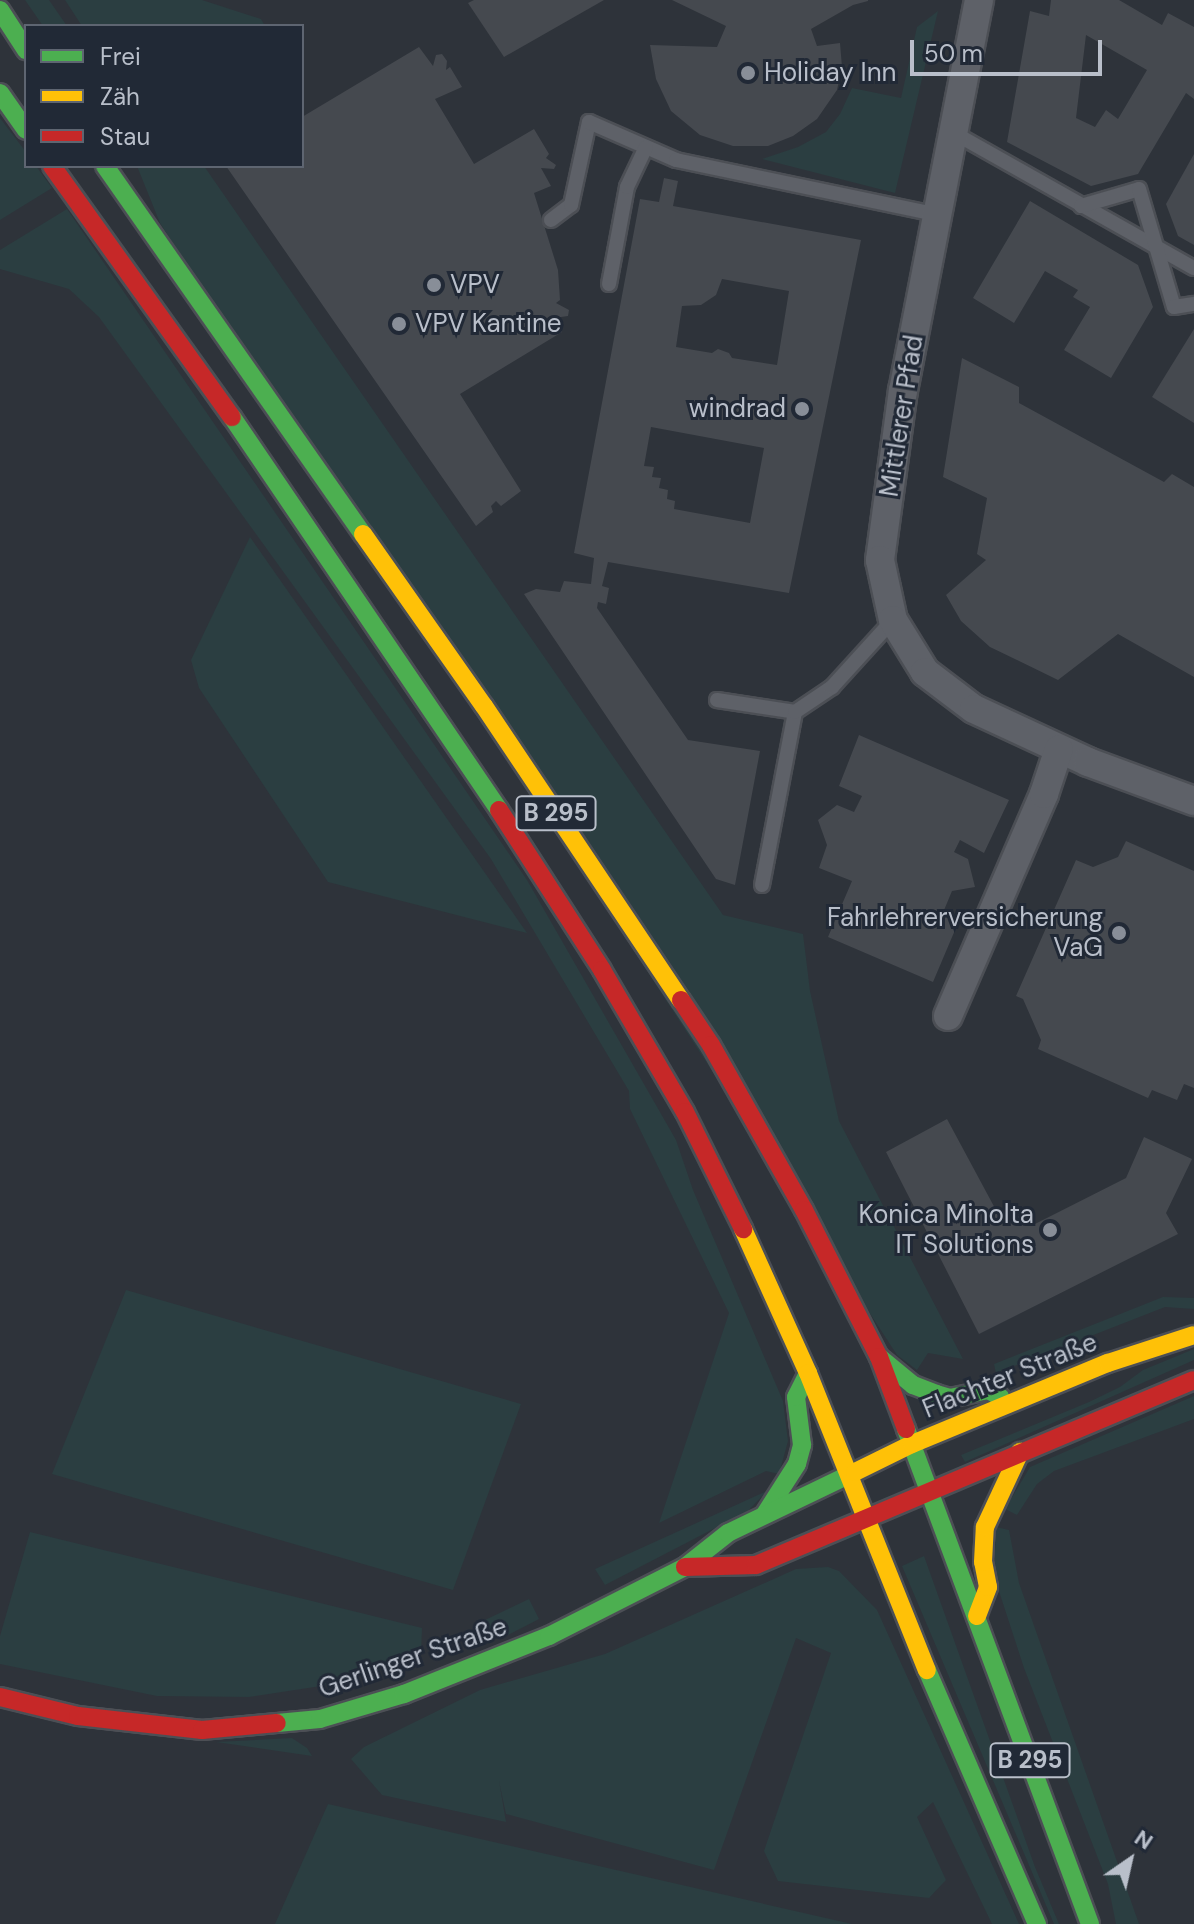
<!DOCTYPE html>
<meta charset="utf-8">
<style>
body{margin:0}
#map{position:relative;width:1194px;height:1924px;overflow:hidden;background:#2e333a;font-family:"DM Sans",sans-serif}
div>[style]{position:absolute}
.green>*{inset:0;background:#2b3e41}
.building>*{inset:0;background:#45494f}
.roads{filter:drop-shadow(2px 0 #4c4f55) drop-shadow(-2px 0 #4c4f55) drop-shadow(0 2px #4c4f55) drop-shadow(0 -2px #4c4f55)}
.lane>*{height:14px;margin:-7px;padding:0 7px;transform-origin:7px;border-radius:7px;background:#5e6168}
.street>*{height:28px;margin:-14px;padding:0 14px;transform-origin:14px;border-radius:14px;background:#5e6168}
.fast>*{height:18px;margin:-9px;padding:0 9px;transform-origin:9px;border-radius:9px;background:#4caf50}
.slow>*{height:18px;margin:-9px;padding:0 9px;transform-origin:9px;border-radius:9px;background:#ffc107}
.jam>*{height:18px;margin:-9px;padding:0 9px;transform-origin:9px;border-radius:9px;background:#c62828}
.dots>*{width:22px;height:22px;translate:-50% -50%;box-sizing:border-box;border:4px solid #212936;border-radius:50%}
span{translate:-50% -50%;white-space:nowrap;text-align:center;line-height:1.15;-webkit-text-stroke:6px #212936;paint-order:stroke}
.shield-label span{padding:2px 6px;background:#212936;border:2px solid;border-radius:6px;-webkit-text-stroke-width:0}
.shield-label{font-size:24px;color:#b9bfca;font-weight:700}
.poi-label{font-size:26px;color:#b9bfca}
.left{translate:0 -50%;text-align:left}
.right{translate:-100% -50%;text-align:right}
.street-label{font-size:26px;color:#b9bfca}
.legend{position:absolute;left:24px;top:24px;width:280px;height:144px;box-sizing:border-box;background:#212936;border:2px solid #5e6571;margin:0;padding:10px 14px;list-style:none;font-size:24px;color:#b9bfca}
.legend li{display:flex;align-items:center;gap:16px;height:40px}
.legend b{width:40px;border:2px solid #5e6571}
.north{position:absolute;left:1090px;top:1820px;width:80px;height:80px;-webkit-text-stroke:6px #212936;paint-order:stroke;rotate:34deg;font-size:22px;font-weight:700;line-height:32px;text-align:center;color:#b9bfca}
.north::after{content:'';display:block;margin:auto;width:28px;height:36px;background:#b9bfca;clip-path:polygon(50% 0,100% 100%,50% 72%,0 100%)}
.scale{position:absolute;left:910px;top:40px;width:192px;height:36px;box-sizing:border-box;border:4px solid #b9bfca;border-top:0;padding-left:10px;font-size:24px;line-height:28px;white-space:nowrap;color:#b9bfca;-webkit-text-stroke:6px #212936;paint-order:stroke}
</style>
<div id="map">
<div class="green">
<div style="clip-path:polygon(25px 0,49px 0,67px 26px,43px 26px)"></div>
<div style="clip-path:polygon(65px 0,202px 0,261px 19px,265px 26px,82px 26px)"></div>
<div style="clip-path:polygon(938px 11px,895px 193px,762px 159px,798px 147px,826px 132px,840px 114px,852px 88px,901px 98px,917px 27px)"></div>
<div style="clip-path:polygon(0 118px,26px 152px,26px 166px,36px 166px,52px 188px,0 220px)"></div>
<div style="clip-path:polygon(137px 166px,204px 166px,723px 915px,803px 934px,810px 991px,839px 1121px,963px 1359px,928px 1353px,917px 1370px,897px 1355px,160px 223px)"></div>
<div style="clip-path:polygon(67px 209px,527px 880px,676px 1140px,693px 1190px,783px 1401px,788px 1441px,779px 1474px,766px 1471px,659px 1523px,729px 1313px,630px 1109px,629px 1091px,491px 859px,99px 317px,69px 289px,0 269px,0 250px)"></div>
<div style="clip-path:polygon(250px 537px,527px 933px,328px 882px,199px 688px,191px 660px)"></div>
<div style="clip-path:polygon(126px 1290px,521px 1404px,453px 1590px,52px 1474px)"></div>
<div style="clip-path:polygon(1163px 1297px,1194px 1298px,1194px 1309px,1165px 1307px,996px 1373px,994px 1364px)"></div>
<div style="clip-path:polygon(1194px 1349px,1194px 1360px,965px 1462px,961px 1455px,1089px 1402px,1120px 1387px,1143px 1370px)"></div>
<div style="clip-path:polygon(1194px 1396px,1194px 1419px,1054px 1471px,1037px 1484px,1017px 1515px,1005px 1509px,1030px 1467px)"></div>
<div style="clip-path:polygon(767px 1491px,748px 1511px,605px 1585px,595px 1569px)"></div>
<div style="clip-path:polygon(996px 1527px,1009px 1530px,1019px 1583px,1139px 1924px,1116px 1924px,1108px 1884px,1024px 1668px,994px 1576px)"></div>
<div style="clip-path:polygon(30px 1532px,422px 1628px,421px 1654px,321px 1686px,249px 1697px,157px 1696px,0 1664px,0 1636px)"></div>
<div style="clip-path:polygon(924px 1556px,1035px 1867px,1059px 1924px,1054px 1924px,902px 1566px)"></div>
<div style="clip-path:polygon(828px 1567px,839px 1571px,877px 1610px,1019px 1924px,992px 1924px,933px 1802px,917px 1817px,946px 1880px,929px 1898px,778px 1881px,764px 1851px,831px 1653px,796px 1638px,714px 1870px,506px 1814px,499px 1781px,506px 1822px,382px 1795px,351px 1759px,364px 1747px,480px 1690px,605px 1654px,796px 1569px)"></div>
<div style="clip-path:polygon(529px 1599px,539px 1619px,502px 1638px,480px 1633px,483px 1621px)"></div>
<div style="clip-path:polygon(292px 1738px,307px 1748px,312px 1756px,216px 1742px)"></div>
<div style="clip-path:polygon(328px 1804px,852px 1924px,275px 1924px)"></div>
</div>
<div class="building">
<div style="clip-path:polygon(474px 0,604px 0,504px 57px,468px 3px)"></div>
<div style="clip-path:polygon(672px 0,868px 0,868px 1px,853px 5px,811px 29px,817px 46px,840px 43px,842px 67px,837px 90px,817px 119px,793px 136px,768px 146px,733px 146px,700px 135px,671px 111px,656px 79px,650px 45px,717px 47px,726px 26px)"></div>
<div style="clip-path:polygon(evenodd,1051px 0,1119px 0,1162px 25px,1168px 13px,1194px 27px,1194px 99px,1186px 93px,1138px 174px,1091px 186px,1007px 142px,1030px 11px,1049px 16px,1051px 0,1086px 35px,1147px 70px,1118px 119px,1106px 110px,1095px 127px,1076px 118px,1086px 35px)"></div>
<div style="clip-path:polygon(419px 47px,433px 66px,436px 55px,442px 54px,447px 61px,446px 70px,450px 67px,462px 87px,435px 99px,474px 164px,534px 129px,549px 154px,546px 158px,556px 165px,554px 169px,541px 168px,551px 186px,534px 193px,558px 270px,560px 300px,556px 303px,569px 310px,568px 316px,554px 318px,562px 332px,460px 394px,521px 491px,501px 506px,496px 501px,491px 506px,493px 512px,476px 526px,226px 166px,302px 166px,302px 117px)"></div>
<div style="clip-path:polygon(1194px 154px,1194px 245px,1178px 236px,1166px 204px)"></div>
<div style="clip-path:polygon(evenodd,664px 178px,678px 181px,673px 206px,861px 240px,789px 593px,608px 562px,602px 586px,609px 588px,606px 604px,598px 602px,597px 608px,688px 740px,760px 751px,735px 885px,716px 879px,524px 594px,536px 589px,560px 592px,564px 581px,591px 584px,594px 558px,574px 553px,640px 199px,659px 202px,664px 178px,722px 279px,789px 291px,777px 365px,732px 358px,729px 353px,718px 349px,712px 353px,676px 347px,682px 306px,701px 305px,716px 295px,722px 279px,664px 178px,651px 427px,764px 448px,750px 523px,674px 509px,675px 501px,667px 499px,668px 490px,659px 488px,661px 478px,652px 477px,654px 467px,644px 466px,651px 427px)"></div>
<div style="clip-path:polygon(1030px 201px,1138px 265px,1153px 307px,1111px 378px,1064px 350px,1090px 307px,1073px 297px,1078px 290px,1045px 271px,1014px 323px,973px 298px)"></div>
<div style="clip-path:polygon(1194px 329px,1194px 423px,1152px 397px)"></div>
<div style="clip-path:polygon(962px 358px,1019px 387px,1019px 403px,1164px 482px,1172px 474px,1194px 487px,1194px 677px,1118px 634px,1058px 680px,990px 647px,961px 621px,946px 595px,986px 560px,977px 554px,987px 498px,943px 477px)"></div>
<div style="clip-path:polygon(859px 735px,1009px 800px,984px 853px,960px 840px,954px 852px,968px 859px,975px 887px,952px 891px,942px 915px,958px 923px,933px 982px,828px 937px,852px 881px,819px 868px,827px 845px,818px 820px,837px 805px,854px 812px,862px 796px,839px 786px)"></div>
<div style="clip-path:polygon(1126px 841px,1194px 871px,1194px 1088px,1184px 1084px,1177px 1100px,1152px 1090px,1148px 1098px,1038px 1049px,1041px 1040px,1023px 999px,1016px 996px,1076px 860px,1093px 867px,1118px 857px)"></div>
<div style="clip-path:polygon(947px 1119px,997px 1212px,1017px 1210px,1031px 1226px,1126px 1178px,1144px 1137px,1192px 1159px,1166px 1213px,1178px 1234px,979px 1334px,886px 1152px)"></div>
</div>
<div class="roads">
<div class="lane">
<div style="left:954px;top:133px;width:275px;rotate:29.4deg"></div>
<div style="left:1081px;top:206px;width:60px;rotate:-16.3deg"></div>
<div style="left:1139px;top:189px;width:123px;rotate:73.5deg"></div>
<div style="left:1174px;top:307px;width:20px;rotate:-9deg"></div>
<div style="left:551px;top:220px;width:25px;rotate:-37deg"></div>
<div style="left:571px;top:205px;width:85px;rotate:-77.8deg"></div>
<div style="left:589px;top:122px;width:95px;rotate:23.6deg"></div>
<div style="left:676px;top:160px;width:269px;rotate:11.8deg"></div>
<div style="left:609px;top:284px;width:99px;rotate:-79.5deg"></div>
<div style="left:627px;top:187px;width:44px;rotate:-64.6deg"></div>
<div style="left:717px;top:700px;width:79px;rotate:8.7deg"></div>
<div style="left:762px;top:885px;width:176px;rotate:-79.2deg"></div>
<div style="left:795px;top:712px;width:45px;rotate:-34deg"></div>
<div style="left:832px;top:687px;width:91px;rotate:-47.7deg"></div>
</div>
<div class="street">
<div style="left:979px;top:0;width:397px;rotate:101deg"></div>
<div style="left:903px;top:390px;width:172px;rotate:97.7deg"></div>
<div style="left:880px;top:560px;width:61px;rotate:77.8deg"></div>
<div style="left:893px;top:620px;width:61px;rotate:58.4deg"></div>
<div style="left:925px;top:672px;width:61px;rotate:37.1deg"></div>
<div style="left:974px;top:709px;width:126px;rotate:24.9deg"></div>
<div style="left:1088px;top:762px;width:113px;rotate:20.2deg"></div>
<div style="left:948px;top:1016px;width:242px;rotate:-66.6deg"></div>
<div style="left:1044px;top:794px;width:47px;rotate:-71.6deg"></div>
</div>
<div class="fast">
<div style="left:0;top:10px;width:48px;rotate:57deg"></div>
<div style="left:0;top:93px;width:45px;rotate:54.9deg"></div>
<div style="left:105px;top:166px;width:449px;rotate:55deg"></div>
<div style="left:232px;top:417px;width:475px;rotate:55.8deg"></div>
<div style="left:879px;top:1357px;width:44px;rotate:39.5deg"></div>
<div style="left:913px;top:1385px;width:25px;rotate:21deg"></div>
<div style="left:936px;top:1394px;width:15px;rotate:16deg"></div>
<div style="left:950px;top:1398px;width:40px;rotate:-12deg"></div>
<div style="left:989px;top:1390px;width:13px;rotate:32deg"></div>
<div style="left:906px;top:1429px;width:528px;rotate:69.61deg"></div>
<div style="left:765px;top:1514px;width:59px;rotate:-57.4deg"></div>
<div style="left:797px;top:1464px;width:20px;rotate:-75deg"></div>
<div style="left:802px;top:1445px;width:48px;rotate:-97.1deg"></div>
<div style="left:796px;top:1397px;width:27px;rotate:-63deg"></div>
<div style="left:927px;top:1670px;width:277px;rotate:66.6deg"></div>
<div style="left:277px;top:1723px;width:43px;rotate:-5.3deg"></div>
<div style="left:320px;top:1719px;width:88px;rotate:-16.6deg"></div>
<div style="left:404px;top:1694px;width:156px;rotate:-21.8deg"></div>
<div style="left:549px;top:1636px;width:153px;rotate:-26.9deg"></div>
<div style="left:685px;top:1567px;width:55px;rotate:-38.3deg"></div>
<div style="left:728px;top:1533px;width:141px;rotate:-25.7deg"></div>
</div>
<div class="slow">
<div style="left:363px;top:534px;width:210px;rotate:54.9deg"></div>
<div style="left:484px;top:706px;width:354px;rotate:56.2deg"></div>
<div style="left:743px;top:1229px;width:158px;rotate:65.7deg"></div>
<div style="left:808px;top:1373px;width:320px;rotate:68.2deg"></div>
<div style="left:855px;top:1472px;width:64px;rotate:-26.2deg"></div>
<div style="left:912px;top:1444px;width:212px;rotate:-22.5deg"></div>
<div style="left:1108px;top:1363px;width:90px;rotate:-18deg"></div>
<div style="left:977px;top:1616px;width:31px;rotate:-69deg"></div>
<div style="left:988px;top:1587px;width:25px;rotate:-101deg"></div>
<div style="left:983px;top:1562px;width:35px;rotate:-87deg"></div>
<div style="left:985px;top:1527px;width:83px;rotate:-65deg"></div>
</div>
<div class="jam">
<div style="left:52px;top:166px;width:309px;rotate:54.4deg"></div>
<div style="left:499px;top:810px;width:190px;rotate:57.2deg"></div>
<div style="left:602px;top:970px;width:164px;rotate:59.7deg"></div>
<div style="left:685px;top:1112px;width:131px;rotate:63.6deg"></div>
<div style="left:681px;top:1000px;width:54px;rotate:56.3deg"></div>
<div style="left:711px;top:1045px;width:189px;rotate:60.6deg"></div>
<div style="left:804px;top:1210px;width:165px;rotate:63deg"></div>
<div style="left:879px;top:1357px;width:77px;rotate:69.4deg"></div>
<div style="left:685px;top:1567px;width:71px;rotate:-1.6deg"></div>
<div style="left:756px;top:1565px;width:475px;rotate:-22.9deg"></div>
<div style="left:0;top:1697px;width:80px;rotate:13.7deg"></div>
<div style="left:78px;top:1716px;width:125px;rotate:6.4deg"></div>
<div style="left:202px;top:1730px;width:75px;rotate:-5.3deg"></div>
</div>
</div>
<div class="dots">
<div style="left:748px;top:73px;background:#888e98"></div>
<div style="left:434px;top:285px;background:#888e98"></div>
<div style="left:399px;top:324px;background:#888e98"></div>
<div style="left:802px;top:409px;background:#888e98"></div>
<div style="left:1119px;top:933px;background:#888e98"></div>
<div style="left:1050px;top:1230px;background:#888e98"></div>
</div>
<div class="shield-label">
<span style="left:556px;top:813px">B 295</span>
<span style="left:1030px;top:1760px">B 295</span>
</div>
<div class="poi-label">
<span class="left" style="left:764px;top:73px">Holiday Inn</span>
<span class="left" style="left:450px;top:285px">VPV</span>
<span class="left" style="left:415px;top:324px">VPV Kantine</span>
<span class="right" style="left:786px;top:409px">windrad</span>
<span class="right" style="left:1103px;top:933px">Fahrlehrerversicherung<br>VaG</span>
<span class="right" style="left:1034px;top:1230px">Konica Minolta<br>IT Solutions</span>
</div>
<div class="street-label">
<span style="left:902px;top:416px;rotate:-81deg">Mittlerer Pfad</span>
<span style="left:1010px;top:1376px;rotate:-22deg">Flachter Straße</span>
<span style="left:413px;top:1658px;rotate:-19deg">Gerlinger Straße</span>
</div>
<ul class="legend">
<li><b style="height:10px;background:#4caf50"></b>Frei</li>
<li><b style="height:10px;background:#ffc107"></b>Zäh</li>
<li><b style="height:10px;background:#c62828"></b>Stau</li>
</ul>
<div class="north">N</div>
<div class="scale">50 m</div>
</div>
